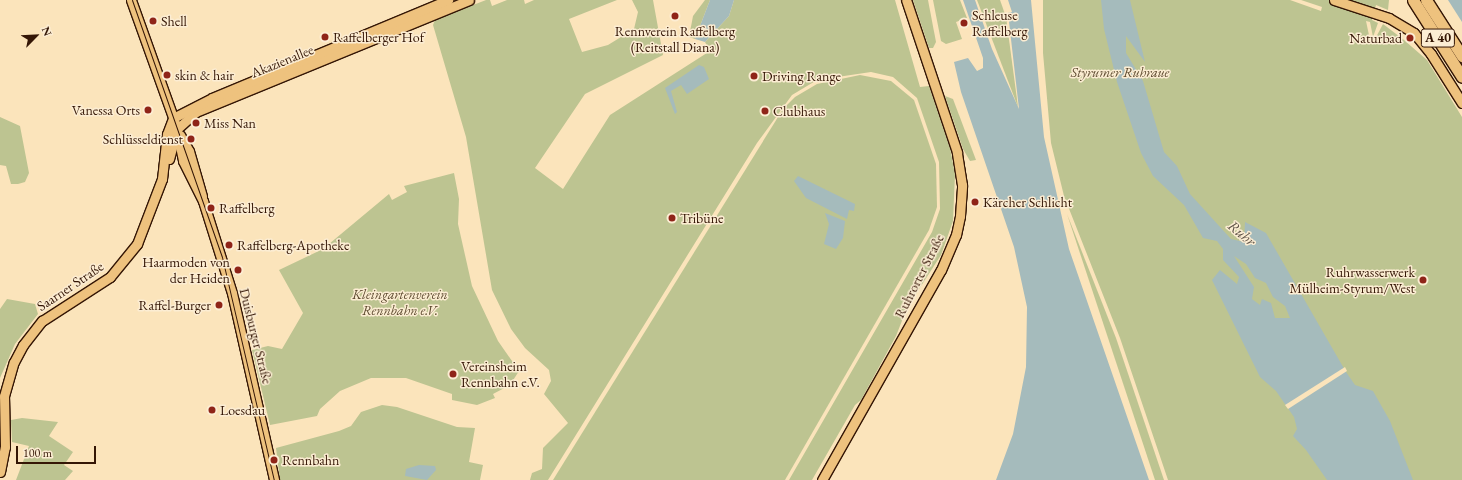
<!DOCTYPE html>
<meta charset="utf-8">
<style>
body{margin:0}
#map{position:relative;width:1462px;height:480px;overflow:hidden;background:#fbe4bb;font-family:"EB Garamond",serif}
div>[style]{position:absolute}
.green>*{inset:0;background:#bdc491}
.water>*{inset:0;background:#a5bbbc}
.pier>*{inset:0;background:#fbe4bb}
.roads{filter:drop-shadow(1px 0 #341605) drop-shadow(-1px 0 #341605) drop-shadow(0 1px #341605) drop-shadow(0 -1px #341605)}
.major>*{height:9px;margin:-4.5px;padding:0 4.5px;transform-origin:4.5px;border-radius:4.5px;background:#eec27e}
.highway>*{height:11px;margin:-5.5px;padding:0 5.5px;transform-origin:5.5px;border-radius:5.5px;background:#eec27e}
.tram>*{height:1px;margin:-0.5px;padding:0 0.5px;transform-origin:0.5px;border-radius:0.5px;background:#341605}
.dots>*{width:11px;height:11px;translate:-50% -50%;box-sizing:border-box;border:2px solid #fcedd3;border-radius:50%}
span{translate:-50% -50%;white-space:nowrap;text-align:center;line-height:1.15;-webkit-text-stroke:3px #fcedd3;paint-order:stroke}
.shield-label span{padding:1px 3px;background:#fcedd3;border:1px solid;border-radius:3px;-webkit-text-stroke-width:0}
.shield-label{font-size:13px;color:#341605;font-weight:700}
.poi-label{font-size:14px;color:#341605}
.left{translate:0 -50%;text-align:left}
.right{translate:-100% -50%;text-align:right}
.street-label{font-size:14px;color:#341605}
.park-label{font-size:14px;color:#5d4a2f;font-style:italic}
.water-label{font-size:15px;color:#5c5045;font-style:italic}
.north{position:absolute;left:16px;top:16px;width:40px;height:40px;-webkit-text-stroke:3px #fcedd3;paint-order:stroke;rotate:66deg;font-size:11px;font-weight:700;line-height:16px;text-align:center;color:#341605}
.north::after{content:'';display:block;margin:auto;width:14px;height:18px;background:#341605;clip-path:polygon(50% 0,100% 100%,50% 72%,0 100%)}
.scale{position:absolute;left:16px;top:446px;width:80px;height:18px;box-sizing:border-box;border:2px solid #341605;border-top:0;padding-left:5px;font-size:12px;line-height:14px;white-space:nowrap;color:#341605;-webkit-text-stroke:3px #fcedd3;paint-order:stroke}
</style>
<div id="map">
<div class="green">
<div style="clip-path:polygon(486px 0,490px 0,492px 6px,507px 0,524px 0,525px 4px,534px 0,617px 0,569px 19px,582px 52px,608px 45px,634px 29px,638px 12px,632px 0,653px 0,663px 55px,585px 94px,535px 168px,563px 189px,610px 115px,710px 51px,705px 42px,729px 16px,734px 0,895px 0,920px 87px,929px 86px,950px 148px,955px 174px,953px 221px,941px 255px,907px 308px,896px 336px,861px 400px,855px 405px,812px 480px,789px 480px,932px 232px,940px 209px,939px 162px,917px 98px,893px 77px,871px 72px,817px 80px,792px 95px,757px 143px,548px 480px,530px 480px,532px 473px,542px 469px,543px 448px,568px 423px,544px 394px,551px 381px,549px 370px,525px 348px,511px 329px,492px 290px,466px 137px,433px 25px,435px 20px)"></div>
<div style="clip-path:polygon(705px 0,710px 0,695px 39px,689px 37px,693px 16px)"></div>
<div style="clip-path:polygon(913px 0,928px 0,936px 42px,933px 48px,929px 48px)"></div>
<div style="clip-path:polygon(933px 0,960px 0,967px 18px,956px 22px,962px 39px,946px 44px,941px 41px)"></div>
<div style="clip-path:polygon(977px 0,1000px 0,1006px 17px,1018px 107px)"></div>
<div style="clip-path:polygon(1043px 0,1290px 0,1321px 11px,1322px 7px,1301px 0,1389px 0,1388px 10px,1376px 5px,1372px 20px,1378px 23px,1373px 37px,1370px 22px,1366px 21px,1370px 40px,1374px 41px,1383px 24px,1404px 40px,1427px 60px,1462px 117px,1462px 480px,1168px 480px,1120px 338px,1064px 196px,1051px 143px,1043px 53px)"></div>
<div style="clip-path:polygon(860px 75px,891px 81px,914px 100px,936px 164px,937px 207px,929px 230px,785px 480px,553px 480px,783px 109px,795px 97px,817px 84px)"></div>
<div style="clip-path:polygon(945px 96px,953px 99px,976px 160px,970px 161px,963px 149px)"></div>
<div style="clip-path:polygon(0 117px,20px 126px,29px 173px,25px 182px,18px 184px,11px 184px,6px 166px,0 165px)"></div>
<div style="clip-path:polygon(454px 173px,459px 199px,458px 224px,472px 286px,498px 341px,519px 371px,510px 385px,493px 394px,495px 398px,477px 405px,452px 400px,452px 394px,406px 378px,371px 378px,340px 391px,320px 409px,317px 416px,270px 425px,252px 350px,268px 346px,282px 349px,303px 313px,279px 270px,323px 249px,389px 194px,392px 200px,407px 192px,404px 186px)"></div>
<div style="clip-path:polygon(1067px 214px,1116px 338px,1164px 480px,1155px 480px)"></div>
<div style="clip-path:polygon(7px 299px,35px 304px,38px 314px,15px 344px,0 378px,0 309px)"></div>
<div style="clip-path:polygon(382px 405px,397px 407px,457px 427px,475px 428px,469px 462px,483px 465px,480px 480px,280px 480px,276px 448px,339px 431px,351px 426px,361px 412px)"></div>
<div style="clip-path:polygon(22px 418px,58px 422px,49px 436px,73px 452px,64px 465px,73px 471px,65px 480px,16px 480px,29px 446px,12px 442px,11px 420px)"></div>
</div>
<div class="water">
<div style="clip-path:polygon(710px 0,734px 0,729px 16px,705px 42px,695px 39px)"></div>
<div style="clip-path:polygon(963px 0,975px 0,992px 49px,1019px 109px,1008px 13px,1012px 12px,1008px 0,1004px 0,1031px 0,1044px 137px,1069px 249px,1149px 480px,996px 480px,1013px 434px,1026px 367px,1027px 307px,1014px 247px,961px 92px,954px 62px,968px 58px,977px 71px,983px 68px,983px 58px)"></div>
<div style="clip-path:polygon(evenodd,1101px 0,1130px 0,1145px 62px,1126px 36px,1126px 53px,1143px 81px,1164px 152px,1177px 166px,1190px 194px,1231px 239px,1244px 242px,1245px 222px,1266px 233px,1346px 372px,1355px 385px,1373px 391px,1390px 421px,1413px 480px,1327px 480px,1306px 450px,1293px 436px,1297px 429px,1294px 417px,1276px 391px,1260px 377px,1212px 280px,1220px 270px,1237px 284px,1239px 277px,1223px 260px,1223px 249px,1217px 241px,1203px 238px,1184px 205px,1153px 176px,1141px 153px,1117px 82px,1104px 29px,1101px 0,1234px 256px,1246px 264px,1255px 278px,1266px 283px,1273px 297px,1285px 306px,1290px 318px,1275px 318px,1271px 303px,1262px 299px,1260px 305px,1252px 299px,1254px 287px,1234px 256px)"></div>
<div style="clip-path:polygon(1448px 0,1462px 0,1462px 22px)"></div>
<div style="clip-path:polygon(699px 65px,704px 67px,709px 79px,687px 94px,681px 85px,671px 91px,677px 112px,675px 114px,665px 88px)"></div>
<div style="clip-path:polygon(798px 176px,855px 204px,854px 211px,849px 210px,847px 219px,806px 198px,794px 181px)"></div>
<div style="clip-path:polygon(825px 213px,845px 221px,843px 238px,836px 249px,824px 244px,829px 224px)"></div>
<div style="clip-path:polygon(419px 465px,435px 466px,436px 470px,427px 480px,405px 476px,406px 469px)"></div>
</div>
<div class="pier">
<div style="clip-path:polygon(1345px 367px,1347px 371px,1288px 409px,1285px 405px)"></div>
</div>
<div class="roads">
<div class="major">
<div style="left:131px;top:0;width:131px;rotate:70.3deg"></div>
<div style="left:1334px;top:0;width:58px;rotate:18.1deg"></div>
<div style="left:1389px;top:18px;width:29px;rotate:31deg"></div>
<div style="left:1414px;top:33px;width:27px;rotate:51deg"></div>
<div style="left:1431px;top:54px;width:58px;rotate:57.7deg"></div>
<div style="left:177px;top:132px;width:30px;rotate:78deg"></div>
<div style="left:183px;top:161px;width:45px;rotate:63.4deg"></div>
<div style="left:203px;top:201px;width:96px;rotate:72.5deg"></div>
<div style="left:232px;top:293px;width:192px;rotate:77.3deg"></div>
<div style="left:180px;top:135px;width:18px;rotate:61deg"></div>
<div style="left:189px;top:151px;width:47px;rotate:73.9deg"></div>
<div style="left:169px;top:159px;width:31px;rotate:-75deg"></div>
<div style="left:177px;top:129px;width:25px;rotate:-42deg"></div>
<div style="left:196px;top:112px;width:295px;rotate:-22.3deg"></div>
<div style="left:0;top:472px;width:25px;rotate:-79deg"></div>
<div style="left:5px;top:447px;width:51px;rotate:-91.1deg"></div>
<div style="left:4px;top:396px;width:35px;rotate:-74deg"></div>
<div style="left:14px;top:362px;width:19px;rotate:-62deg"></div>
<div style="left:23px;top:345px;width:31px;rotate:-52deg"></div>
<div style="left:42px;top:321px;width:81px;rotate:-32.9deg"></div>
<div style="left:110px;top:277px;width:43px;rotate:-50.7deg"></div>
<div style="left:137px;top:244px;width:70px;rotate:-69deg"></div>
<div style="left:162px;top:179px;width:45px;rotate:-83.7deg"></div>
<div style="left:167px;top:134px;width:17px;rotate:-69deg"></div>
<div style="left:173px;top:118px;width:44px;rotate:-27.1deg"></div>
<div style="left:212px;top:98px;width:256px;rotate:-22.6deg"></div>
<div style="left:822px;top:480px;width:241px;rotate:-60.5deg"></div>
<div style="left:941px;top:270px;width:38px;rotate:-67deg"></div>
<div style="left:956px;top:235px;width:19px;rotate:-78deg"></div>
<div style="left:960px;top:216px;width:31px;rotate:-86deg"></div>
<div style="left:962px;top:185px;width:33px;rotate:-99deg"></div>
<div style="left:957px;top:152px;width:160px;rotate:-108.5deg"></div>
</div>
<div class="highway">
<div style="left:1413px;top:0;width:91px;rotate:57.5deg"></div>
<div style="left:1426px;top:0;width:67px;rotate:57.3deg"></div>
</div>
</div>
<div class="tram">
<div style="left:132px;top:0;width:272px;rotate:70.7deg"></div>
<div style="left:222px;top:257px;width:229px;rotate:76.9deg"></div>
</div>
<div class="dots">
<div style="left:675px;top:16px;background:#8f2418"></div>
<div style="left:153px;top:21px;background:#8f2418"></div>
<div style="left:964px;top:23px;background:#8f2418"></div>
<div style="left:325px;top:37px;background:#8f2418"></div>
<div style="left:1410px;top:38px;background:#8f2418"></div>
<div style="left:167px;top:75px;background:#8f2418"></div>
<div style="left:754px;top:76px;background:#8f2418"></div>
<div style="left:148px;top:110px;background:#8f2418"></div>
<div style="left:765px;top:111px;background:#8f2418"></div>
<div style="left:196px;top:123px;background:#8f2418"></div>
<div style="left:191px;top:139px;background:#8f2418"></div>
<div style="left:975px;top:202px;background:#8f2418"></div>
<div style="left:211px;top:208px;background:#8f2418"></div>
<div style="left:672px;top:218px;background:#8f2418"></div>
<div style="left:229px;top:245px;background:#8f2418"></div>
<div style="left:238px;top:270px;background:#8f2418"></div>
<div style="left:1423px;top:280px;background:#8f2418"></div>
<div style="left:219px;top:305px;background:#8f2418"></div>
<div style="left:453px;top:374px;background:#8f2418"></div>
<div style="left:212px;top:410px;background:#8f2418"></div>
<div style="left:274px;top:460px;background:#8f2418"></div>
</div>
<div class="shield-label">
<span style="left:1438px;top:38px">A 40</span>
</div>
<div class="poi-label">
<span class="left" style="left:972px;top:23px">Schleuse<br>Raffelberg</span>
<span class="left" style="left:161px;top:21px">Shell</span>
<span style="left:675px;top:39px">Rennverein Raffelberg<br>(Reitstall Diana)</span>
<span class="left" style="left:333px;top:37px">Raffelberger Hof</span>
<span class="right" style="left:1402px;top:38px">Naturbad</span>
<span class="left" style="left:175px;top:75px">skin &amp; hair</span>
<span class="left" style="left:762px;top:76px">Driving Range</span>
<span class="right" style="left:140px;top:110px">Vanessa Orts</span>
<span class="left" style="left:773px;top:111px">Clubhaus</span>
<span class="left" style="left:204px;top:123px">Miss Nan</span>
<span class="right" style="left:183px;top:139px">Schlüsseldienst</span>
<span class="left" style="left:983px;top:202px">Kärcher Schlicht</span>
<span class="left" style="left:219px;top:208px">Raffelberg</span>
<span class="left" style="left:680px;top:218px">Tribüne</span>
<span class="left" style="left:237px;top:245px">Raffelberg-Apotheke</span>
<span class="right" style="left:230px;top:270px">Haarmoden von<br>der Heiden</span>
<span class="right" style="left:1415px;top:280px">Ruhrwasserwerk<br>Mülheim-Styrum/West</span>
<span class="right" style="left:211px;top:305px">Raffel-Burger</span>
<span class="left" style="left:461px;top:374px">Vereinsheim<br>Rennbahn e.V.</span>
<span class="left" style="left:220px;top:410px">Loesdau</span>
<span class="left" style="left:282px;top:460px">Rennbahn</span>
</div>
<div class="street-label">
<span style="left:282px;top:61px;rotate:-22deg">Akazienallee</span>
<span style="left:919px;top:276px;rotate:-63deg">Ruhrorter Straße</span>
<span style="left:70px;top:286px;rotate:-34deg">Saarner Straße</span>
<span style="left:256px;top:336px;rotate:76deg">Duisburger Straße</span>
</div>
<div class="park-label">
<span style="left:1120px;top:72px">Styrumer Ruhraue</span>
<span style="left:400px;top:302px">Kleingartenverein<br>Rennbahn e.V.</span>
</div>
<div class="water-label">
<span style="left:1242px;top:233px;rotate:40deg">Ruhr</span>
</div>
<div class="north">N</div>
<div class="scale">100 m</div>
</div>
